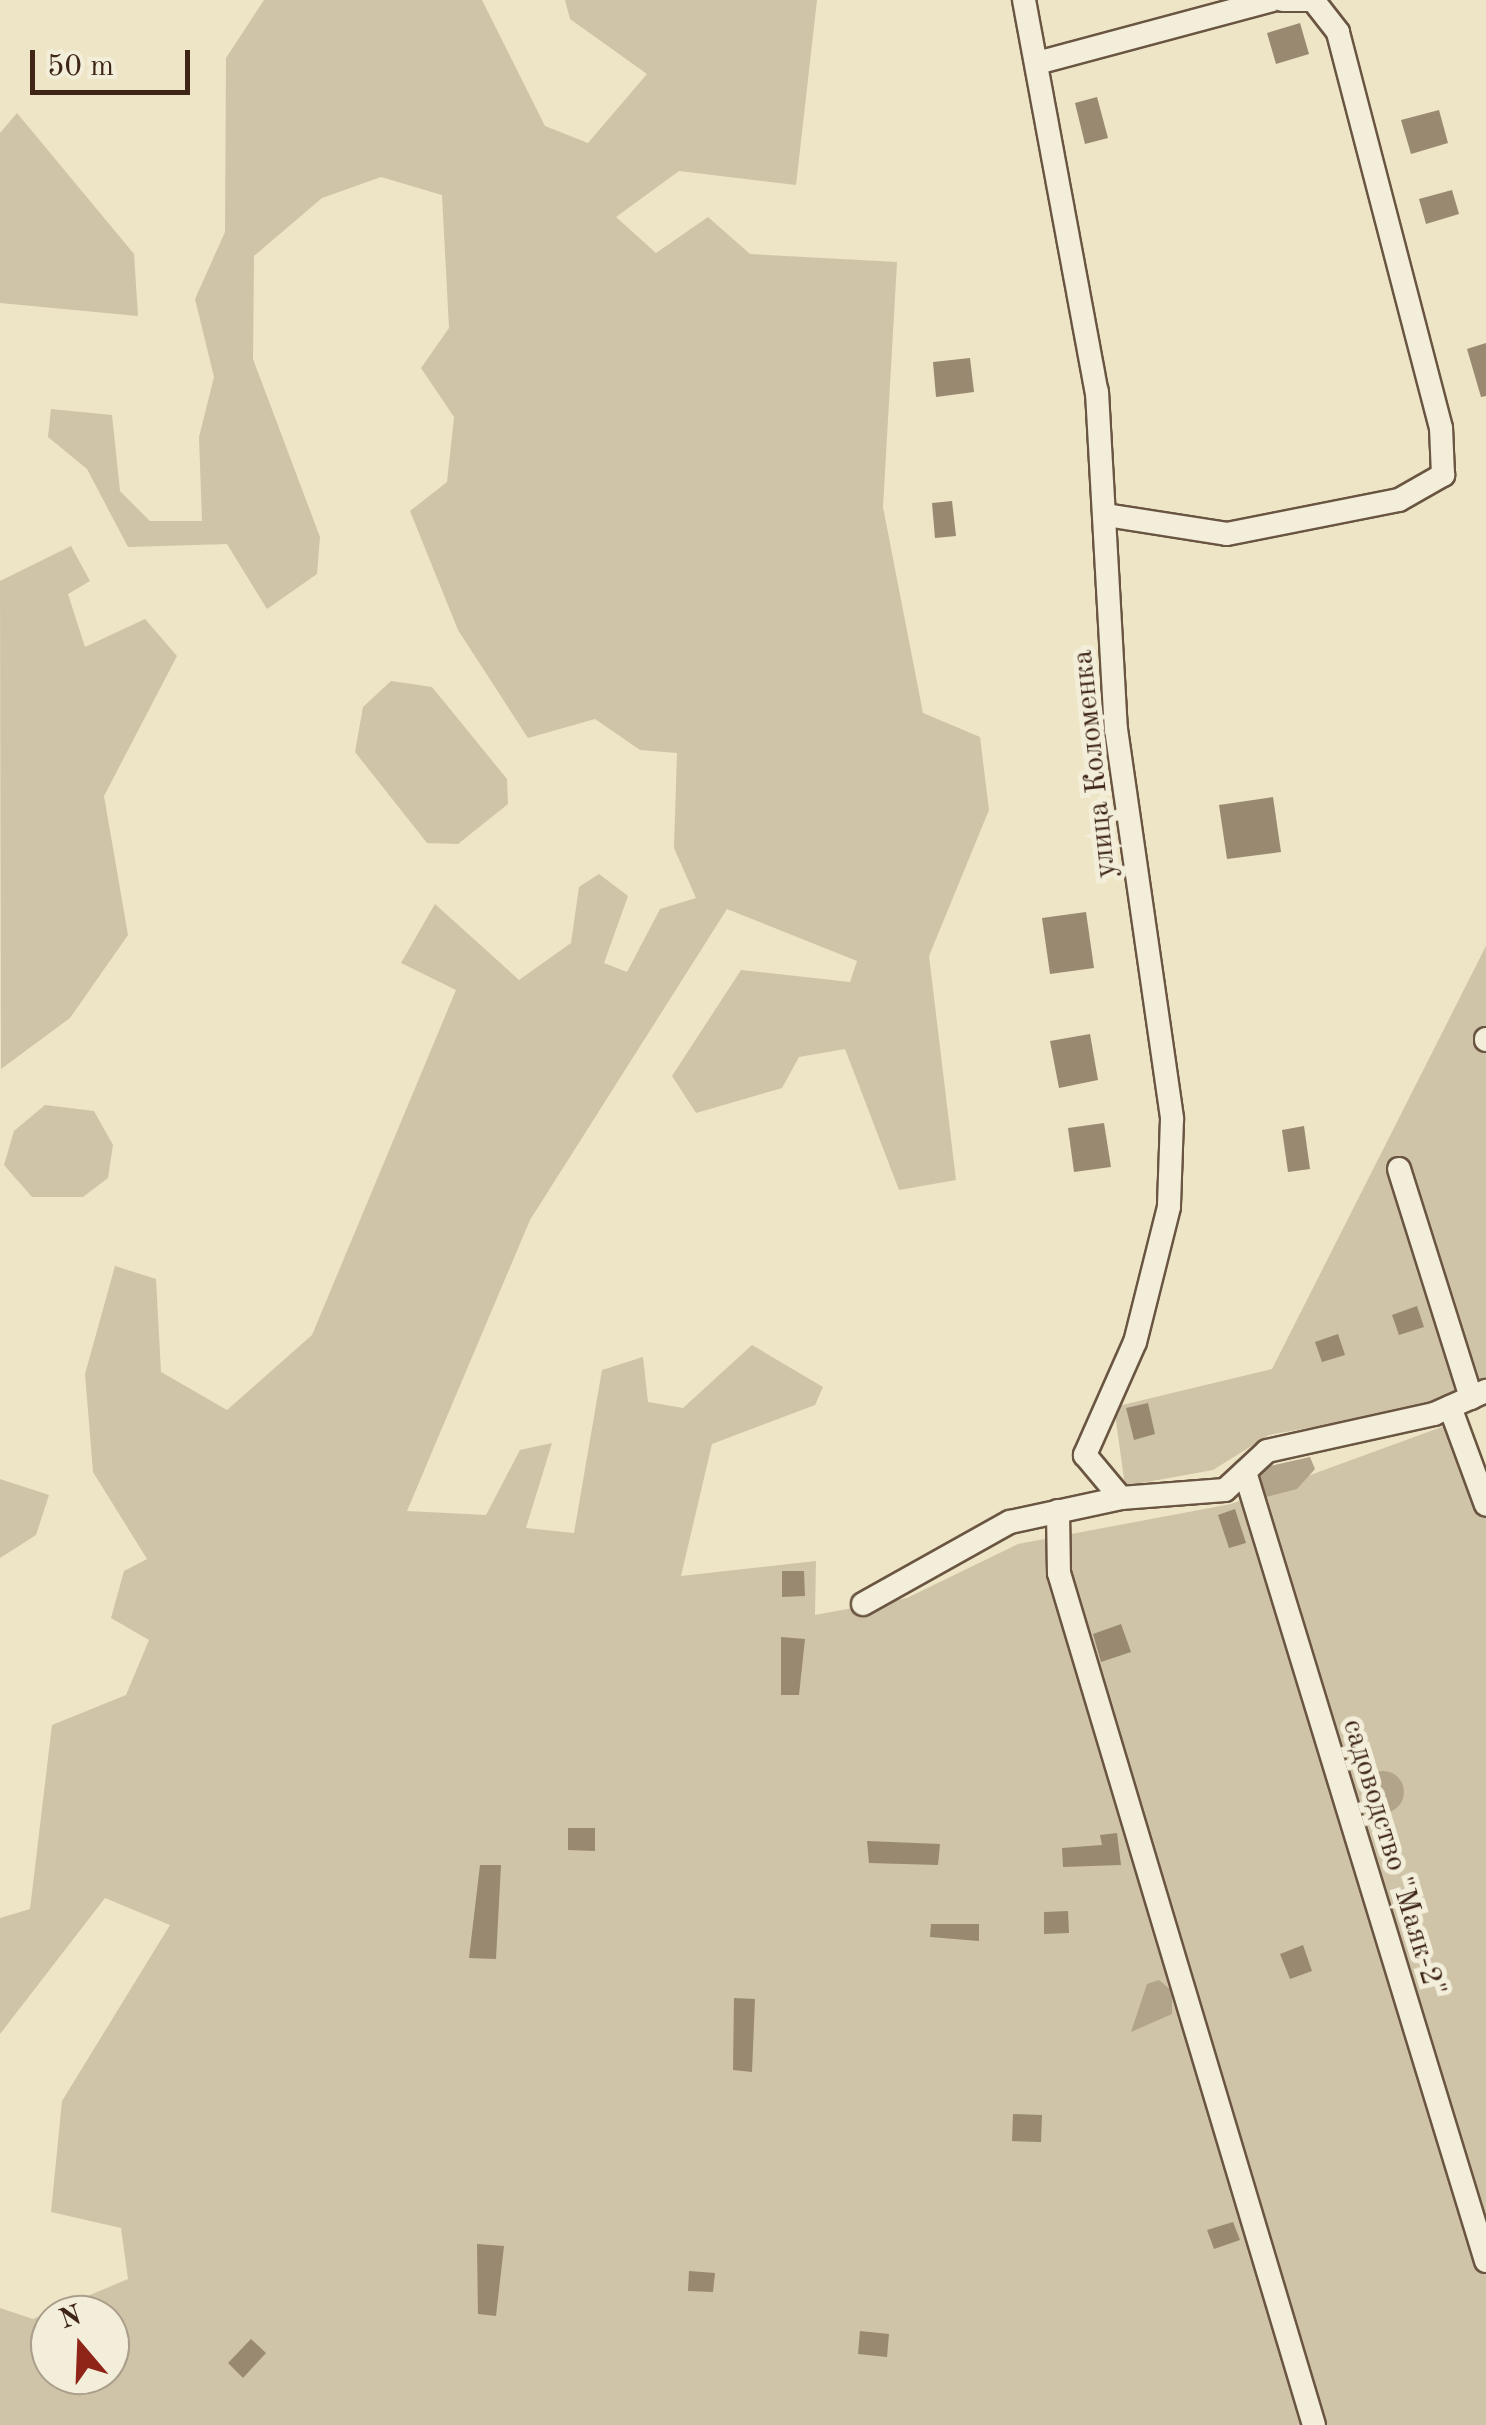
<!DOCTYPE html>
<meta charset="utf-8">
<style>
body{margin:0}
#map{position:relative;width:1486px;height:2425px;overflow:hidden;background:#ede5c5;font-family:"Old Standard TT",serif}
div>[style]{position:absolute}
.green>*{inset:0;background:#cfc4a7}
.water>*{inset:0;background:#b2a48a}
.round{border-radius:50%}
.building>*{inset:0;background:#998971}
.roads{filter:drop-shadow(2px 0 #6a5542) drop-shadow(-2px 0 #6a5542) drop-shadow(0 2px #6a5542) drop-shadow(0 -2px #6a5542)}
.minor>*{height:22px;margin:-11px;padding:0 11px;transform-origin:11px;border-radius:11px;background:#f3eed9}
span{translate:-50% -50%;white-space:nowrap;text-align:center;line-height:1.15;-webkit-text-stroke:10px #f3eed9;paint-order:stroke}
.street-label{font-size:30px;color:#3e2516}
.north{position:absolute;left:30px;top:2295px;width:100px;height:100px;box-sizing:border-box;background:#f3eed9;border:2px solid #ab9e8b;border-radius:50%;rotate:341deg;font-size:28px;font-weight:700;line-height:40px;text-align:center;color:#3e2516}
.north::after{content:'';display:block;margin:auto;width:35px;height:45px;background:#8f2418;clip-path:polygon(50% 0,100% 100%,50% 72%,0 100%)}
.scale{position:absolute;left:30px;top:50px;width:160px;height:45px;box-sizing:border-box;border:5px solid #3e2516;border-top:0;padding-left:12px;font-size:30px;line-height:35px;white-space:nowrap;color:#3e2516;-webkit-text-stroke:8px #f3eed9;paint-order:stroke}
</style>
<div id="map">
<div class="green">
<div style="clip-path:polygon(evenodd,264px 0,482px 0,545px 126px,588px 143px,647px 74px,570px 19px,565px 0,817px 0,796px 185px,679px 171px,616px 217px,656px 253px,708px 217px,750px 254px,897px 262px,883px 507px,923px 713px,980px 737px,989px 810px,929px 956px,956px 1180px,899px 1190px,845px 1049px,799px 1057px,782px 1088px,696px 1113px,672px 1076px,741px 970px,850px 982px,857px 961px,727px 909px,530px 1220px,407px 1511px,486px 1515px,520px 1450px,552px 1443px,526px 1528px,574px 1533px,602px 1370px,643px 1357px,648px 1402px,683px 1408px,752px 1345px,823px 1387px,815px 1405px,712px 1444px,681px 1576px,816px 1561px,815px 1615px,907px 1598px,1018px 1544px,1231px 1504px,1458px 1421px,1486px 1501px,1486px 2425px,0 2425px,0 2308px,33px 2319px,128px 2279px,121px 2228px,51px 2212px,62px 2101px,170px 1925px,105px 1898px,0 2034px,0 1918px,30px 1909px,52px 1725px,126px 1695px,149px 1640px,111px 1618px,124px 1571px,147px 1559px,93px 1472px,85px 1374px,115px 1266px,156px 1279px,161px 1372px,227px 1410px,312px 1335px,456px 990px,401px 963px,435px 904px,519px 980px,571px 943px,579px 887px,599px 874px,628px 896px,604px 963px,627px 972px,660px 909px,696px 898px,674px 848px,677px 753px,640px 750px,595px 719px,528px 738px,458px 630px,410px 511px,447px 482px,454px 417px,421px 368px,449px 328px,442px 195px,381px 177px,322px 198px,254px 256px,253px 359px,320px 537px,317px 574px,267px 609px,227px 544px,128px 547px,87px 469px,48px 437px,51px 409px,112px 415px,120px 491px,150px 521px,202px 521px,199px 437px,214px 377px,195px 299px,225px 232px,226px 58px,264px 0,50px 2315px,110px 2315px,110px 2375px,50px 2375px,50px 2315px)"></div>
<div style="clip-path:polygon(17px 113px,134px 254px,138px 316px,0 303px,0 133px)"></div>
<div style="clip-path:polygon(71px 546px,90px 581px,68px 594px,85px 647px,145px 619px,177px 656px,104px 796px,128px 935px,70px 1018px,1px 1069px,0 581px)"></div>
<div style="clip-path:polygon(391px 681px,432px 687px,507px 779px,508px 804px,458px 844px,427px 843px,355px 752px,363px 707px)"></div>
<div style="clip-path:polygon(1486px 946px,1486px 1380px,1425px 1407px,1269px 1435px,1213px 1470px,1125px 1486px,1114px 1407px,1272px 1369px)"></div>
<div style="clip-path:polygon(45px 1105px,94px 1111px,113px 1145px,108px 1178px,83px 1197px,32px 1197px,4px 1165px,14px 1131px)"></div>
<div style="clip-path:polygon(0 1479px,49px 1495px,36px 1535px,0 1558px)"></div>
</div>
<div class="water">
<div style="clip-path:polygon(1310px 1457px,1315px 1469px,1297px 1489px,1258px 1499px,1254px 1479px,1270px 1466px)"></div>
<div class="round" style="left:1362px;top:1771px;width:42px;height:42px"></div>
<div style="clip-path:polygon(1159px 1980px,1172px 1991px,1172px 2014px,1131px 2032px,1147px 1984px)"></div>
</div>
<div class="building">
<div style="clip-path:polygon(1300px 23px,1309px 54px,1276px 64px,1267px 33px)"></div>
<div style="clip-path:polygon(1097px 97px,1108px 138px,1085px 144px,1075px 103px)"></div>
<div style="clip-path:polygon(1439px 110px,1448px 143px,1411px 154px,1401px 120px)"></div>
<div style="clip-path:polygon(1452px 190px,1459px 214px,1426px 224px,1419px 199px)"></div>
<div style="clip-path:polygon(1486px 343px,1486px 396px,1481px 397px,1467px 349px)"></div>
<div style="clip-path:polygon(970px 358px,974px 392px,936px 397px,933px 362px)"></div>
<div style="clip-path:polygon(952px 501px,956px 536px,935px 538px,932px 503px)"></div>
<div style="clip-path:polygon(1273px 797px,1281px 852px,1227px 859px,1219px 805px)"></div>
<div style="clip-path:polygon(1086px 912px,1094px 968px,1050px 974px,1042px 918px)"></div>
<div style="clip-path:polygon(1090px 1034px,1098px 1080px,1059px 1088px,1050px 1041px)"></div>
<div style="clip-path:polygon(1104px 1123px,1111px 1167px,1074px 1172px,1068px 1128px)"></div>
<div style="clip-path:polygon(1304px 1126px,1310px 1169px,1288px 1172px,1282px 1130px)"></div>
<div style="clip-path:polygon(1417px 1306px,1424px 1327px,1399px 1335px,1392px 1315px)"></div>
<div style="clip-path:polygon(1338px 1334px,1345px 1355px,1322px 1362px,1315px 1342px)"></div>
<div style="clip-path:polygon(1148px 1403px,1155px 1434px,1134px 1440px,1126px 1408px)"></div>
<div style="clip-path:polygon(1235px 1509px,1246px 1543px,1229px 1548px,1218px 1515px)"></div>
<div style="clip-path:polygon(782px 1571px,804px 1571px,805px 1596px,782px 1597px)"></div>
<div style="clip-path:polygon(1121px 1624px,1131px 1652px,1101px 1662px,1093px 1634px)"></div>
<div style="clip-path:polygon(781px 1637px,805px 1639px,799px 1695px,781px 1695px)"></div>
<div style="clip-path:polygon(568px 1828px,595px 1828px,595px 1851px,568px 1850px)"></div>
<div style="clip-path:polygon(1117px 1833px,1121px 1865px,1063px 1867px,1062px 1848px,1102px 1845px,1100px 1835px)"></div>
<div style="clip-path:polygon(867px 1841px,940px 1844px,938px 1865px,869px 1863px)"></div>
<div style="clip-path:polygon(480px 1865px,501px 1865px,496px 1959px,469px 1958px)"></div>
<div style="clip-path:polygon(1068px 1911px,1069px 1933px,1044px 1934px,1044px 1912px)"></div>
<div style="clip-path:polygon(931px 1924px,979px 1924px,979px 1941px,930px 1937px)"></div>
<div style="clip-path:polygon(1303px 1945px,1312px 1971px,1290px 1979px,1280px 1954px)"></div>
<div style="clip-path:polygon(734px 1998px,755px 1999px,752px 2072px,733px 2070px)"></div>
<div style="clip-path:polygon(1013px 2114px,1042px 2115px,1041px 2142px,1012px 2141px)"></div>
<div style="clip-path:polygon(1233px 2222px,1240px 2240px,1214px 2249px,1207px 2230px)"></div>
<div style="clip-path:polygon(477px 2244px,504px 2246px,496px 2316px,478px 2314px)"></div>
<div style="clip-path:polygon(689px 2271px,715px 2273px,713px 2292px,688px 2291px)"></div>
<div style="clip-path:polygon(860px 2331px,889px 2334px,887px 2357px,858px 2354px)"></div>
<div style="clip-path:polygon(251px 2339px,266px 2353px,243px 2378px,228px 2363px)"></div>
</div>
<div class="roads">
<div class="minor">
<div style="left:1024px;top:0;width:399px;rotate:79.5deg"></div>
<div style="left:1097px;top:392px;width:338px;rotate:86.8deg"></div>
<div style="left:1116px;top:729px;width:394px;rotate:81.8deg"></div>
<div style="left:1172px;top:1119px;width:88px;rotate:92deg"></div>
<div style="left:1169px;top:1207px;width:139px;rotate:104.1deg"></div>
<div style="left:1135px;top:1342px;width:124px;rotate:113.9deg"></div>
<div style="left:1085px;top:1455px;width:56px;rotate:50.1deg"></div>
<div style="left:1037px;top:63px;width:243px;rotate:-15deg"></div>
<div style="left:1106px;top:515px;width:122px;rotate:8.9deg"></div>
<div style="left:1227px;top:534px;width:175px;rotate:-11.2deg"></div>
<div style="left:1399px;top:500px;width:51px;rotate:-29.6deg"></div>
<div style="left:1443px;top:475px;width:47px;rotate:-92.4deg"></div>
<div style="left:1441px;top:428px;width:409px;rotate:-104.6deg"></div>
<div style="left:1338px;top:32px;width:41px;rotate:-128deg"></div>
<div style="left:1313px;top:0;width:30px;rotate:180deg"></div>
<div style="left:1486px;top:1039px;width:1px;rotate:90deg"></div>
<div style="left:1399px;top:1169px;width:240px;rotate:72.5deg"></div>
<div style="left:1450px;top:1407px;width:104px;rotate:69.8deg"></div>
<div style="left:1245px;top:1472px;width:825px;rotate:73.01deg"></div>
<div style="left:1058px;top:1511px;width:62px;rotate:89.1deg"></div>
<div style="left:1059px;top:1573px;width:889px;rotate:73.34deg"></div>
<div style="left:863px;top:1604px;width:168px;rotate:-29.2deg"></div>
<div style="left:1010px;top:1522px;width:114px;rotate:-12.2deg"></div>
<div style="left:1121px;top:1498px;width:104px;rotate:-4.4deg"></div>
<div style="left:1225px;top:1490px;width:57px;rotate:-42.9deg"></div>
<div style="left:1267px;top:1451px;width:171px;rotate:-12.5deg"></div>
<div style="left:1434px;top:1414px;width:57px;rotate:-23.9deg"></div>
</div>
</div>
<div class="street-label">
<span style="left:1095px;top:764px;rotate:-96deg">улица Коломенка</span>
<span style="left:1393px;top:1858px;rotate:73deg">садоводство "Маяк-2"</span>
</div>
<div class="north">N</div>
<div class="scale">50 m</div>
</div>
